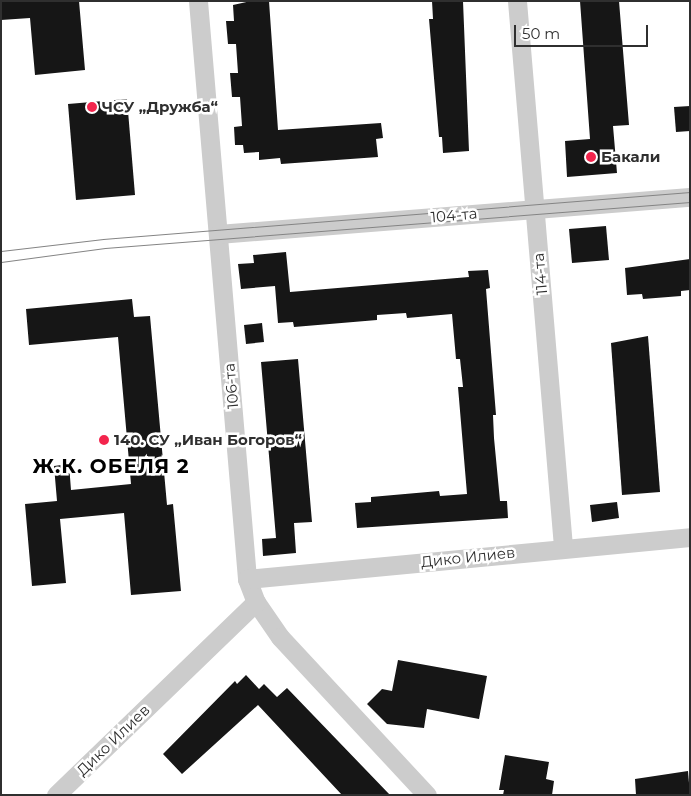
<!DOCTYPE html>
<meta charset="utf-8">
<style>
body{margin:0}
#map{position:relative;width:691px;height:796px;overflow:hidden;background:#fff;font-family:Montserrat,sans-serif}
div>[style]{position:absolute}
.building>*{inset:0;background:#161616}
.minor>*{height:19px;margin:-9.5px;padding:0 9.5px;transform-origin:9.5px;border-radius:9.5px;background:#ccc}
.tram>*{height:1px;margin:-0.5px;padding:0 0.5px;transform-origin:0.5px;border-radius:0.5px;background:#848484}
.dots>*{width:14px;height:14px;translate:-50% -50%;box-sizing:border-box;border:2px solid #fff;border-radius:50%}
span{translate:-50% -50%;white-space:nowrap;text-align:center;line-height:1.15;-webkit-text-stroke:5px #fff;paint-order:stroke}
.poi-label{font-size:15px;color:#2f2f2f;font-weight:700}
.left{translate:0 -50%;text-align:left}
.street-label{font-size:15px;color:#2f2f2f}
.district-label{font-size:20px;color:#000;font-weight:700;letter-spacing:1px}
.frame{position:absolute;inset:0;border:2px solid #2f2f2f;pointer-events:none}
.scale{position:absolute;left:514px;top:25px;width:134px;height:22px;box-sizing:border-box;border:2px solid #2f2f2f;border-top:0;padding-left:6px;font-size:15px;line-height:18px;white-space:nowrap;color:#2f2f2f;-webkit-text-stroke:4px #fff;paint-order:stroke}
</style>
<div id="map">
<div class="building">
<div style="clip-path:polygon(1px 1px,79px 1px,85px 70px,35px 75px,30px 18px,1px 20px)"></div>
<div style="clip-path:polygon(251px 1px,269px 1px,278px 130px,381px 123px,383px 138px,376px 139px,378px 157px,281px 164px,280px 158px,259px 160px,259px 152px,244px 153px,243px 145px,235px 145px,234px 127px,242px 126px,240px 97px,232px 97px,230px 73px,238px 73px,236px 44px,228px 44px,226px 21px,234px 21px,233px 5px)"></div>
<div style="clip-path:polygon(432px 1px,463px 1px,469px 151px,443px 153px,442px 137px,439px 137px,429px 19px,433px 19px)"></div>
<div style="clip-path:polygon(580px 1px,619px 1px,629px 125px,613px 126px,617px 173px,567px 177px,565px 141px,590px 139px)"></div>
<div style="clip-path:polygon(127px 99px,135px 195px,76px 200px,68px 104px)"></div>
<div style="clip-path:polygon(690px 106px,690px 131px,676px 132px,674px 107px)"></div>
<div style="clip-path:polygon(606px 226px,609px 260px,572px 263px,569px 229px)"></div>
<div style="clip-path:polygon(286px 252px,290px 292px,469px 277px,468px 271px,488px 270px,490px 288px,486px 289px,496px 415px,493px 415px,494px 438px,500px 501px,507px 501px,508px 518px,357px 528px,355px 503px,371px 502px,371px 497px,439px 491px,440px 496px,467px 494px,458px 387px,463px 387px,460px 359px,456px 359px,452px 314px,407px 318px,406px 313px,377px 315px,377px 320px,294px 327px,293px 322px,278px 323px,275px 286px,241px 289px,238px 264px,254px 263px,253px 255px)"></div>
<div style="clip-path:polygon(690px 259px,690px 290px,681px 291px,681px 296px,643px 299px,642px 294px,627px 295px,625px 268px)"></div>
<div style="clip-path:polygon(132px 299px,134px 317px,150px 316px,167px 505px,173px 504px,181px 591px,131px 595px,124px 513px,60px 519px,66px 583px,32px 586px,25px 504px,57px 501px,54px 466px,69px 464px,71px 490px,131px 484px,118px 337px,29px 345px,26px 309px)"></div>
<div style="clip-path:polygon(262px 323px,264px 342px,246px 344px,244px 325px)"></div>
<div style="clip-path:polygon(648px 336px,660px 492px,622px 495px,611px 343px)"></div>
<div style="clip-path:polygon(298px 359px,312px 522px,294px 523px,296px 553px,263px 556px,262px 539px,276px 538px,261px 362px)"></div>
<div style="clip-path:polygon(617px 502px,619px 518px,592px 522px,590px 505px)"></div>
<div style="clip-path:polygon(398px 660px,487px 676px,479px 719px,427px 709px,424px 728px,387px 724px,367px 704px,382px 689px,392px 691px)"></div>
<div style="clip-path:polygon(246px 675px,259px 689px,264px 684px,277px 697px,287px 688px,390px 795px,342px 795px,258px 705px,182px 774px,163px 754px,235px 681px,237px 684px)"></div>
<div style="clip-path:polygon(505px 755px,549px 762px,546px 779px,554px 781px,552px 795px,503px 795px,504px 790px,499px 790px)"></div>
<div style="clip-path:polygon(688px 771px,690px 795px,636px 795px,635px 779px)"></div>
</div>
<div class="minor">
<div style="left:198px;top:1px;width:580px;rotate:85.15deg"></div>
<div style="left:247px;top:579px;width:25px;rotate:69deg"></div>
<div style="left:256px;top:602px;width:42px;rotate:55.6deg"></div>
<div style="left:280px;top:637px;width:216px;rotate:47.1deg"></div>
<div style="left:517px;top:1px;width:548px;rotate:85.18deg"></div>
<div style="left:218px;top:234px;width:473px;rotate:-4.5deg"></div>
<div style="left:247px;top:579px;width:445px;rotate:-5.4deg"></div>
<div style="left:56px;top:795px;width:278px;rotate:-44deg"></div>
</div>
<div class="tram">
<div style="left:1px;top:251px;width:103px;rotate:-6.7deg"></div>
<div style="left:103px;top:239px;width:589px;rotate:-4.58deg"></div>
<div style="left:1px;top:262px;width:105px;rotate:-7.7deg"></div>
<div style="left:105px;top:248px;width:587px;rotate:-4.5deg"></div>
</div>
<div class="dots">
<div style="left:92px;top:107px;background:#f3254d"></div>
<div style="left:591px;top:157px;background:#f3254d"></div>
<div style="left:104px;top:440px;background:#f3254d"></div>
</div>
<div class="poi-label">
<span class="left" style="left:102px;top:107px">ЧСУ „Дружба“</span>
<span class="left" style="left:601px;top:157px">Бакали</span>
<span class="left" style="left:114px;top:440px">140. СУ „Иван Богоров“</span>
</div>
<div class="street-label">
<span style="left:454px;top:215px;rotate:-5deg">104-та</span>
<span style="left:540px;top:274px;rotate:-95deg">114-та</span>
<span style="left:231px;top:386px;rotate:-95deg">106-та</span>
<span style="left:468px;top:557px;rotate:-6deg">Дико Илиев</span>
<span style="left:113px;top:740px;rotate:-44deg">Дико Илиев</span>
</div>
<div class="district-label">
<span style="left:111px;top:466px">Ж.К. ОБЕЛЯ 2</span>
</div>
<div class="frame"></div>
<div class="scale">50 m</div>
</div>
